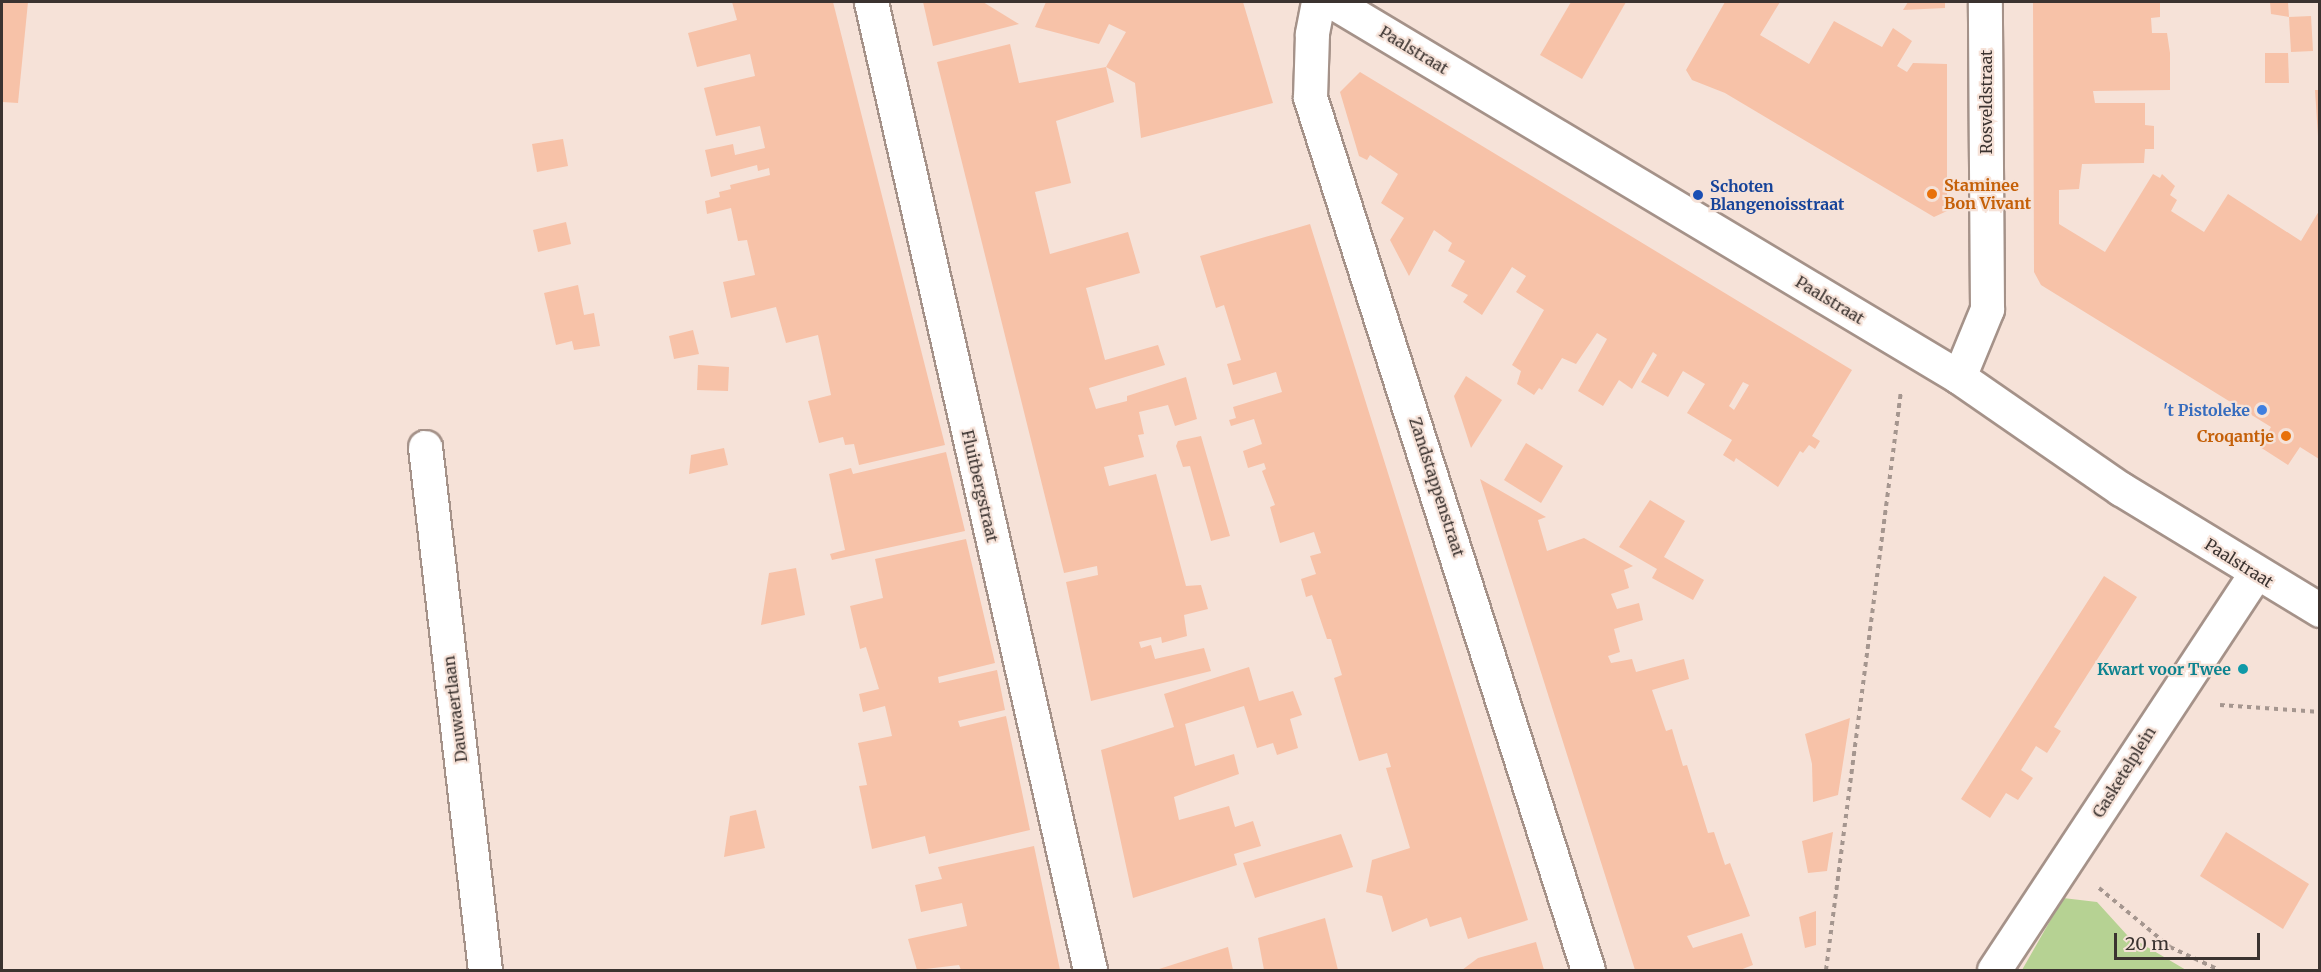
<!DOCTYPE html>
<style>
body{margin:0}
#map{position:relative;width:2321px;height:972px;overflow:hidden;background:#f6e2d8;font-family:Merriweather,serif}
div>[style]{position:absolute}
.green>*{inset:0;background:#b6d293}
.building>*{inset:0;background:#f7c2a8}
.path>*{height:4px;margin-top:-2px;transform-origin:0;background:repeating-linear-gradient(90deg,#a5968f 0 4.5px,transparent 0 9px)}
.roads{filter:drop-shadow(2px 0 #a59289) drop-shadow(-2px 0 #a59289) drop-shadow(0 2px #a59289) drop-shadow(0 -2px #a59289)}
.minor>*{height:33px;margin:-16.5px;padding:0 16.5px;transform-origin:16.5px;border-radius:16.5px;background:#fff}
.tertiary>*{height:33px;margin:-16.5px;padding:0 16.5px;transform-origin:16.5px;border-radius:16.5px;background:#fff}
.dots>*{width:16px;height:16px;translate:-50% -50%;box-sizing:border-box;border:3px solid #f6e2d8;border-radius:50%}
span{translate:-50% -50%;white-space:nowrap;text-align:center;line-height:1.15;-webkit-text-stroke:4.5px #f6e2d8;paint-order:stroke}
.street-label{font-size:16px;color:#3b3330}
.food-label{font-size:16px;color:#c56008;font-weight:700}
.left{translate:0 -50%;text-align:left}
.right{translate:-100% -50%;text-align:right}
.transit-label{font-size:16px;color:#164399;font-weight:700}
.shop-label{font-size:16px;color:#366cbe;font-weight:700}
.culture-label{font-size:16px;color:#0d838f;font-weight:700}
.frame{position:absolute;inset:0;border:3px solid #3b3330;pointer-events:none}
.scale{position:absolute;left:2114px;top:933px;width:146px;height:27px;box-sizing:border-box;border:3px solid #3b3330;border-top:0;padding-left:8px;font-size:18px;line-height:21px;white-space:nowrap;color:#3b3330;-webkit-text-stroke:4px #f6e2d8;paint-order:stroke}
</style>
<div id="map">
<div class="green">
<div style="clip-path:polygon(2063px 898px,2097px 902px,2127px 935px,2186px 970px,2022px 970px)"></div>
</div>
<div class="building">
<div style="clip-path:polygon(2px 2px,28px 2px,18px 103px,2px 102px)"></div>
<div style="clip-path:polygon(732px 2px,833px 2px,945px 445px,859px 465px,854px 444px,845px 445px,843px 437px,819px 443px,808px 401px,831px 395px,818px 335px,786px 343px,776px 307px,731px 318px,723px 282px,755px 275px,747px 240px,738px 241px,731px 208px,707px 214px,705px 201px,720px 197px,719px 192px,731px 189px,730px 185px,770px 175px,769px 168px,758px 171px,757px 165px,711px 177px,705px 150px,733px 144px,735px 155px,765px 148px,760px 126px,716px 136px,704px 88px,755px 76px,750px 54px,697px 67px,688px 33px,737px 20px)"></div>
<div style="clip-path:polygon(923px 2px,983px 2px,1019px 24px,933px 46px)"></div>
<div style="clip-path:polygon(1046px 2px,1243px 2px,1273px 103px,1141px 138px,1135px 83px,1106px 67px,1126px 32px,1109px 24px,1099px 44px,1035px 27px)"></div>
<div style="clip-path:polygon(1571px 2px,1626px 2px,1582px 79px,1540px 55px)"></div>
<div style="clip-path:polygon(1725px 2px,1780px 2px,1760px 35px,1809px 64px,1834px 21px,1882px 47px,1893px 28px,1912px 41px,1897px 66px,1907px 72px,1913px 63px,1947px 64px,1947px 211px,1934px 217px,1725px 93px,1692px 80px,1686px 70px)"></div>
<div style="clip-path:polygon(1908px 2px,1945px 2px,1945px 8px,1903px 10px)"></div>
<div style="clip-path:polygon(2033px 2px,2160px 2px,2160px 17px,2151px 18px,2152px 33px,2167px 33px,2170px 53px,2170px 90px,2093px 91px,2095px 103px,2145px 103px,2145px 125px,2154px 126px,2154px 149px,2145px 149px,2144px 163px,2082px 164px,2079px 189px,2059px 190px,2059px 224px,2105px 252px,2153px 174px,2160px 178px,2162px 174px,2175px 186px,2170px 195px,2177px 200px,2171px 211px,2204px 232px,2228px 194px,2301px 241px,2319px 211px,2319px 459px,2300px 447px,2288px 465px,2260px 447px,2271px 427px,2041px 285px,2034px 272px)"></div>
<div style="clip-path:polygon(2270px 2px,2288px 2px,2289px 17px,2271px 14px)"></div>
<div style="clip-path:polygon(2311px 16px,2313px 51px,2291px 52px,2289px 17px)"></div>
<div style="clip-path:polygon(1010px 44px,1019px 83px,1106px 67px,1114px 102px,1056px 121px,1071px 183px,1035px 192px,1050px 254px,1128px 232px,1140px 273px,1086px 288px,1105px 360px,1158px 345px,1165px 365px,1089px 388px,1096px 409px,1127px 401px,1127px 396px,1186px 377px,1197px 419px,1175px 426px,1168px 405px,1139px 412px,1144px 434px,1138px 435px,1144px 457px,1104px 467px,1109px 486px,1156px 474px,1186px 586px,1201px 585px,1208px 609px,1184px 615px,1187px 636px,1162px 643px,1161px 637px,1139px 642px,1141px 648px,1151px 645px,1155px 659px,1204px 648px,1211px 671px,1091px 701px,1066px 582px,1098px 575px,1097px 566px,1064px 573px,937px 62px)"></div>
<div style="clip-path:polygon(2265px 53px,2288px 53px,2289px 83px,2265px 83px)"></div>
<div style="clip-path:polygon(evenodd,1360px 72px,1852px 370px,1812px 436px,1820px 441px,1815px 449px,1809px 445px,1803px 453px,1800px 451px,1778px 487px,1736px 458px,1734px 462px,1723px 455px,1732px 440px,1687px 413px,1705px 384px,1683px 371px,1668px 397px,1641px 382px,1657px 355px,1653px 352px,1632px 389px,1619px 380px,1603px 406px,1578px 391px,1607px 339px,1597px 333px,1576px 364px,1562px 358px,1542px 390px,1539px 388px,1534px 395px,1517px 384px,1521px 371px,1512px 365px,1544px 310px,1516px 292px,1526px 276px,1512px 267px,1482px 315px,1463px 302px,1468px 295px,1451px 286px,1465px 261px,1448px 251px,1452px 243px,1434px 230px,1409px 276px,1390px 240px,1404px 218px,1381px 203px,1398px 174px,1370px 155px,1367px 160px,1359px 156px,1340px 92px,1360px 72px,1743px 382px,1749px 385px,1734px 410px,1729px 406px,1743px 382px)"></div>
<div style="clip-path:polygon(2315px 90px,2319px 90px,2319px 136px,2318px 136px)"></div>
<div style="clip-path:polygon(563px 139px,568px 166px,537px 172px,532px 144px)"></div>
<div style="clip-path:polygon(566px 222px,571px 244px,538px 252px,533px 230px)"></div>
<div style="clip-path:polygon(1310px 224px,1528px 920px,1468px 939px,1461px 917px,1430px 927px,1427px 918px,1392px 932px,1382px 896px,1366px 892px,1372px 860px,1410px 848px,1386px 768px,1391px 767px,1387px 753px,1359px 761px,1334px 678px,1342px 675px,1331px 639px,1327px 639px,1312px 595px,1306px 597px,1301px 579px,1316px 574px,1310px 556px,1321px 553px,1314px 532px,1280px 543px,1270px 507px,1275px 505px,1262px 471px,1266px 469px,1264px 463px,1248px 468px,1243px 451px,1262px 444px,1254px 419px,1231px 426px,1229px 420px,1236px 418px,1233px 407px,1282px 392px,1276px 372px,1233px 385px,1227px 364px,1241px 360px,1224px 305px,1216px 308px,1200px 256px)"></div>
<div style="clip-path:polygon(578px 285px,584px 315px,594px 313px,600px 346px,574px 350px,572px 341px,556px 345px,544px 293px)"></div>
<div style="clip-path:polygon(693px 330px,699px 354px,674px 359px,669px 336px)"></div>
<div style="clip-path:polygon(698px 365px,729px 367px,728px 391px,697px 390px)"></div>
<div style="clip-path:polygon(1466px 376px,1502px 400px,1471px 448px,1454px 396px)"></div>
<div style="clip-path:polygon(1201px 436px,1230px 536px,1211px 541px,1190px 466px,1183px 467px,1176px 446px,1178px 441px)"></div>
<div style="clip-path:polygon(1526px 443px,1563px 466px,1541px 503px,1504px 480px)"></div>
<div style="clip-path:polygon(724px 448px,728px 465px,689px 474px,691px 455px)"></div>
<div style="clip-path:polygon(946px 452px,965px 531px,832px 560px,830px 554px,845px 550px,829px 474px,851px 468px,853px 474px)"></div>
<div style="clip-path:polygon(1480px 479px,1546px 517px,1538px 520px,1547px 551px,1584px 538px,1633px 566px,1624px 570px,1629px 588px,1611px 594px,1617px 609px,1639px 603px,1643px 620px,1614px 629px,1620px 652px,1608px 656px,1611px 663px,1632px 659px,1636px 672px,1684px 659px,1689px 679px,1652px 690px,1666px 731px,1672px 729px,1683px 766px,1687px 765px,1708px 833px,1714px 832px,1725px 865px,1730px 863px,1750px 916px,1687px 936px,1693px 948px,1742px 933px,1753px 965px,1740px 970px,1635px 970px)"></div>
<div style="clip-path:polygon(1650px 500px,1685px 521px,1664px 557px,1704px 580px,1693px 600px,1652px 578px,1657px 569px,1619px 547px)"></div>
<div style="clip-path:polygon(966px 539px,995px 663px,938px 677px,939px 683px,997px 670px,1005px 710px,958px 721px,960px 727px,1006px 716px,1030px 830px,929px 854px,925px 836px,872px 849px,859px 786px,867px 785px,858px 743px,892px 736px,885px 706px,863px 712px,859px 694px,879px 689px,866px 647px,860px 649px,850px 606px,883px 598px,875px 559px)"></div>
<div style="clip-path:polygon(796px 568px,805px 615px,761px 625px,769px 573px)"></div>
<div style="clip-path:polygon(2104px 576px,2137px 597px,2054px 727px,2061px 731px,2047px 753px,2036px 746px,2021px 770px,2033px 778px,2018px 800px,2006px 793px,1990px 818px,1961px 799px)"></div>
<div style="clip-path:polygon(1249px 667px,1259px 701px,1293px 691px,1302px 715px,1290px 719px,1298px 748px,1277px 755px,1273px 743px,1257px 748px,1244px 706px,1185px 724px,1195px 766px,1234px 754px,1239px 774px,1174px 797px,1179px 820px,1229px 806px,1235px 827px,1253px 821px,1261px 846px,1234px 854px,1237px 865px,1133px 898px,1101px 750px,1174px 727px,1164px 694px)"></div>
<div style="clip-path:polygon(1850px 718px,1838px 795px,1813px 802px,1812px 764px,1805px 734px)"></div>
<div style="clip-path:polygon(756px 810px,765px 848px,724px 857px,730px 816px)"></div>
<div style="clip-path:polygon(1833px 832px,1827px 871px,1808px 873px,1802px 841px)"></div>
<div style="clip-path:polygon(2226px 832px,2309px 884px,2283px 929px,2200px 876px)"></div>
<div style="clip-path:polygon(1341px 834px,1353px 867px,1255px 898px,1243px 863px)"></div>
<div style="clip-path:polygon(1034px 846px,1060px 970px,961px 970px,959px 965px,917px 970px,908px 939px,967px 926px,962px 903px,921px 912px,915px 885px,942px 879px,938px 867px)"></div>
<div style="clip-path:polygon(1816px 911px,1816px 945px,1805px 948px,1799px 917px)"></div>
<div style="clip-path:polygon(1325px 918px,1338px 970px,1264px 970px,1258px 938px)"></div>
<div style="clip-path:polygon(1536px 942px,1544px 970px,1462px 970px,1478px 958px)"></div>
<div style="clip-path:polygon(1228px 947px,1233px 970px,1156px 970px)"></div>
</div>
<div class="path">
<div style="left:2220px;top:705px;width:100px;rotate:4deg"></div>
<div style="left:2099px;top:888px;width:92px;rotate:39.7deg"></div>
<div style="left:2170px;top:947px;width:54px;rotate:25.1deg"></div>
<div style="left:1826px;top:970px;width:584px;rotate:-82.62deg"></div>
</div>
<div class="roads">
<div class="minor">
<div style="left:871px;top:2px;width:992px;rotate:77.25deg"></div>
<div style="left:1318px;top:2px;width:33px;rotate:101deg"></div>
<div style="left:1312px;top:34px;width:63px;rotate:91.8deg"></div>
<div style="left:1310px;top:97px;width:916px;rotate:72.34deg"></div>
<div style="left:1959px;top:377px;width:74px;rotate:-67.6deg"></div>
<div style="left:1987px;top:309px;width:307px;rotate:-90.4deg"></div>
<div style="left:425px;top:447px;width:526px;rotate:83.46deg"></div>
<div style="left:1994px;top:970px;width:474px;rotate:-56.6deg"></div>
</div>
<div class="tertiary">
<div style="left:1333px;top:2px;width:730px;rotate:30.92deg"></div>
<div style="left:1959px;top:377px;width:197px;rotate:34.7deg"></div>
<div style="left:2121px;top:489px;width:233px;rotate:31.3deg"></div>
</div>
</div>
<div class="dots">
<div style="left:1932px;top:194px;background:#e8710a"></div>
<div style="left:1698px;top:195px;background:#1a4fb4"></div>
<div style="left:2262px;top:410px;background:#3f7fe0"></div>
<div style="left:2286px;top:436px;background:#e8710a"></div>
<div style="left:2243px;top:669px;background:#0f9aa8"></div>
</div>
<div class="street-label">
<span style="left:1414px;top:50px;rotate:31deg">Paalstraat</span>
<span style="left:1986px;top:102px;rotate:-90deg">Rosveldstraat</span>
<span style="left:1830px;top:300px;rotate:31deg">Paalstraat</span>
<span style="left:980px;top:486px;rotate:77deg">Fluitbergstraat</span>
<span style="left:1437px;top:487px;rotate:72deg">Zandstappenstraat</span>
<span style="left:2239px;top:563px;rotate:32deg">Paalstraat</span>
<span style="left:455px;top:709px;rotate:-97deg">Dauwaertlaan</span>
<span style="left:2124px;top:772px;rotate:-58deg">Gasketelplein</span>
</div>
<div class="food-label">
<span class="left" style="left:1944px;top:194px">Staminee<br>Bon Vivant</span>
<span class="right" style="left:2274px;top:436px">Croqantje</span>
</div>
<div class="transit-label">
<span class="left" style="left:1710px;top:195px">Schoten<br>Blangenoisstraat</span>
</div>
<div class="shop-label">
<span class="right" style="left:2250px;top:410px">'t Pistoleke</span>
</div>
<div class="culture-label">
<span class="right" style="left:2231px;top:669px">Kwart voor Twee</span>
</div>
<div class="frame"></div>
<div class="scale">20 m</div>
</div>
